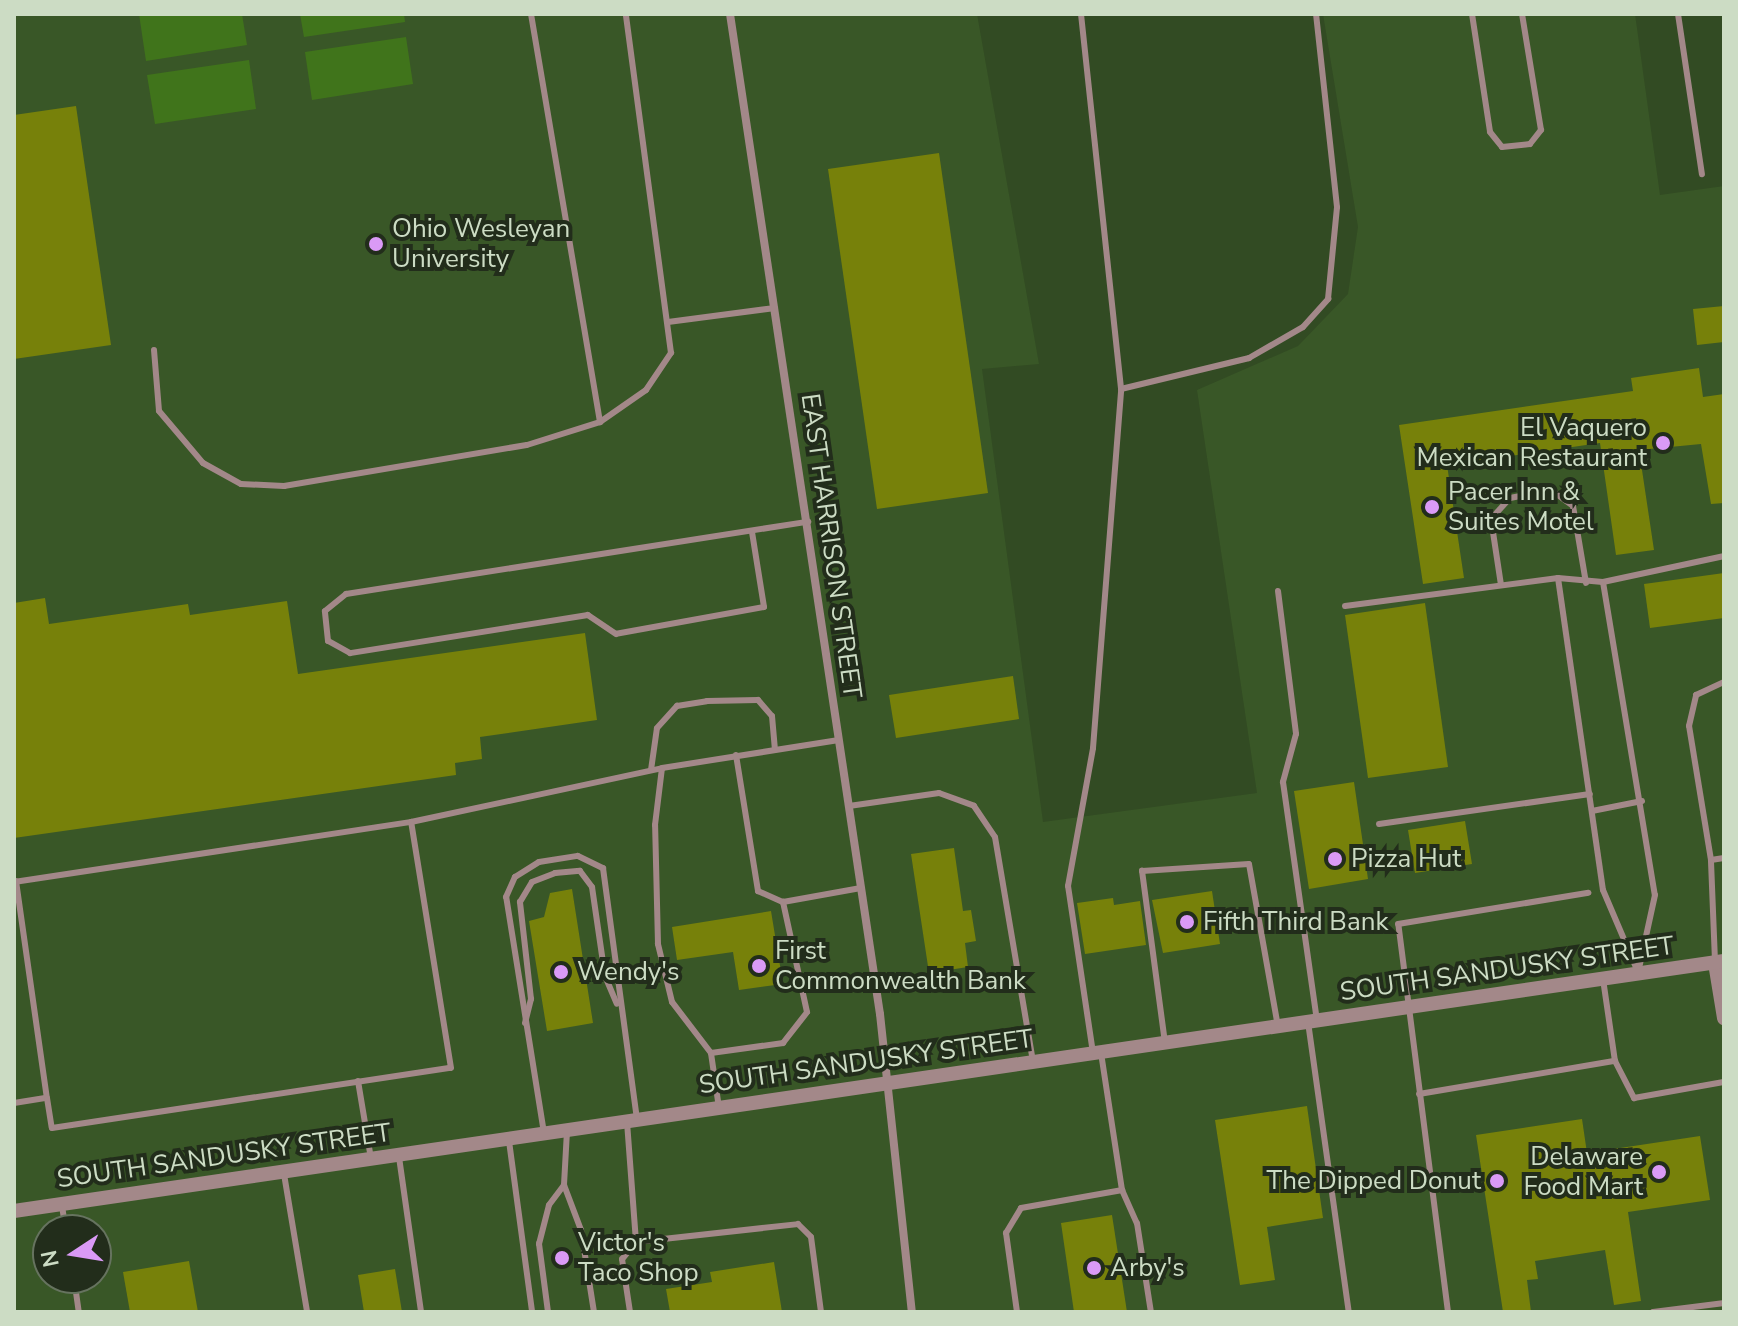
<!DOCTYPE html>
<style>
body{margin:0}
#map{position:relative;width:1738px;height:1326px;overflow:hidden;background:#324b23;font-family:"Nunito Sans",sans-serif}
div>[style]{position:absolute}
.built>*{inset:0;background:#395727}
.green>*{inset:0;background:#40741b}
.building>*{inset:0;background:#77810a}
.service>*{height:6px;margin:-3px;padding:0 3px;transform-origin:3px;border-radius:3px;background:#a38889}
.minor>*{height:8px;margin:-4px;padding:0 4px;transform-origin:4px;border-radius:4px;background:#a38889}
.tertiary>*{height:14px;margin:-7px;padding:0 7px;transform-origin:7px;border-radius:7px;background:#a38889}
.dots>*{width:22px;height:22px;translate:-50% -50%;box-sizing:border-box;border:4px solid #222d1b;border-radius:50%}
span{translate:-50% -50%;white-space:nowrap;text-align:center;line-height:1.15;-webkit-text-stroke:8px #222d1b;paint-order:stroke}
.poi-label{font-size:26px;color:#ccdcc4}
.left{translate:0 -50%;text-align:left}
.right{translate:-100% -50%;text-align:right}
.street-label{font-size:26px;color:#ccdcc4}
.frame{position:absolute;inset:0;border:16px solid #ccdcc4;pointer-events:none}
.north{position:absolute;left:32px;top:1214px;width:80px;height:80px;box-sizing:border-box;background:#222d1b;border:2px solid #66735f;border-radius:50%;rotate:258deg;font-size:22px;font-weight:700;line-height:32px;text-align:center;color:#ccdcc4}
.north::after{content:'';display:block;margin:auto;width:28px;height:36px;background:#da9af6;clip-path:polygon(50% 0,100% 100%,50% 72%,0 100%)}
</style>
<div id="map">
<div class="built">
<div style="clip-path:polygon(evenodd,14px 14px,977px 14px,1039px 364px,982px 369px,1043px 822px,1257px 793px,1197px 390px,1298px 346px,1348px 294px,1358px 227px,1323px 14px,1635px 14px,1660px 195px,1724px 186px,1724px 1310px,14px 1312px,14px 14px,48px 1230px,96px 1230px,96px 1278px,48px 1278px,48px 1230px)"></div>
</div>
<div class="green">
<div style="clip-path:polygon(139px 14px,242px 14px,247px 45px,146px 61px)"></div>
<div style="clip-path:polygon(300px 14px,404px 14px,405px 22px,304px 37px)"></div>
<div style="clip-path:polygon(406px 37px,413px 84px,312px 100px,305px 52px)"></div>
<div style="clip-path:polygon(249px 60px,256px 109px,155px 124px,147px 75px)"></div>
</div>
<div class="building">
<div style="clip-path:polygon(76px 106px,111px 345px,14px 359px,14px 115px)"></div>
<div style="clip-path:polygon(939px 153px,988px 493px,877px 509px,828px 169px)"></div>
<div style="clip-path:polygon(1724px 306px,1724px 342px,1697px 345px,1693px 309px)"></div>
<div style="clip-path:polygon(1699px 368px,1703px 397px,1724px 394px,1724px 503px,1711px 504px,1701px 444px,1639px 450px,1654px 550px,1616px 555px,1600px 443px,1447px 465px,1464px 578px,1423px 584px,1399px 425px,1633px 391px,1631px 378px)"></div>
<div style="clip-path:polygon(1724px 573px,1724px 618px,1650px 628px,1644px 584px)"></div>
<div style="clip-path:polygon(45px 598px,49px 624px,188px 604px,190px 615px,287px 601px,298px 674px,585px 633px,597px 720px,480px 737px,482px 759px,455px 763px,456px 775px,14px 838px,14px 603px)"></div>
<div style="clip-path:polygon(1425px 603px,1448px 767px,1368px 778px,1345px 615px)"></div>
<div style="clip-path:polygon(1013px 676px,1019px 719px,896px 738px,889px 695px)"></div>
<div style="clip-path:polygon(1354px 782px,1368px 879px,1309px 889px,1294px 791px)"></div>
<div style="clip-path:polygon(1465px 821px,1472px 864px,1415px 873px,1408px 830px)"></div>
<div style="clip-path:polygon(954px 848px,963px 911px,971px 910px,976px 941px,965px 943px,968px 967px,929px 973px,911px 854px)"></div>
<div style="clip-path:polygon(572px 889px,593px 1023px,547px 1031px,529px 921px,544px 917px,550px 893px)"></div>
<div style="clip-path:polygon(1212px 891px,1220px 944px,1163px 953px,1152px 900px)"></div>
<div style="clip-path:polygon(1113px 898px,1114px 905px,1140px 901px,1146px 945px,1085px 954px,1077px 903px)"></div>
<div style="clip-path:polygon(771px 911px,783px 984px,739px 990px,733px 952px,677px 960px,672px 927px)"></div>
<div style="clip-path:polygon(1307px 1106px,1323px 1218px,1267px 1227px,1275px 1280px,1240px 1285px,1215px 1120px)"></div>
<div style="clip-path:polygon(1582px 1119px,1587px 1153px,1700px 1136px,1710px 1200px,1628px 1212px,1641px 1301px,1614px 1305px,1605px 1250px,1535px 1261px,1538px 1279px,1527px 1280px,1531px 1312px,1503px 1312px,1476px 1135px)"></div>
<div style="clip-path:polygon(1112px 1215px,1127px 1312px,1074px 1312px,1061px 1223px)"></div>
<div style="clip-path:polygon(189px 1261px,198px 1312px,130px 1312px,123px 1272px)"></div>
<div style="clip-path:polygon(774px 1262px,782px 1312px,670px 1312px,666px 1289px,712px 1282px,710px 1272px)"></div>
<div style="clip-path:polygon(395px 1269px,402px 1312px,364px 1312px,358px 1275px)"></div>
</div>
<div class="service">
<div style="left:531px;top:14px;width:414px;rotate:80.4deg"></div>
<div style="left:600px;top:422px;width:56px;rotate:-34.8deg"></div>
<div style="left:646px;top:390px;width:45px;rotate:-56deg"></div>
<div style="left:671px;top:353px;width:342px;rotate:-97.6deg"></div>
<div style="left:1081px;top:14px;width:377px;rotate:83.9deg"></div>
<div style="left:1472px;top:14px;width:119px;rotate:81.3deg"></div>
<div style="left:1490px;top:132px;width:19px;rotate:51deg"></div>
<div style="left:1502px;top:147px;width:28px;rotate:-6deg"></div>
<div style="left:1530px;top:144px;width:18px;rotate:-52deg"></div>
<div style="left:1541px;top:130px;width:118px;rotate:-99.3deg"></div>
<div style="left:1678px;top:14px;width:162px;rotate:81.5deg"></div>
<div style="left:668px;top:322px;width:108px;rotate:-7.5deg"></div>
<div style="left:154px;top:350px;width:61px;rotate:85.3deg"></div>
<div style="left:159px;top:411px;width:68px;rotate:49.8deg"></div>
<div style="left:203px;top:463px;width:43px;rotate:28.9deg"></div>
<div style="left:241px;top:484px;width:43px;rotate:2.7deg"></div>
<div style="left:284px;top:486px;width:246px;rotate:-9.6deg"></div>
<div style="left:527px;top:445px;width:77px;rotate:-17.5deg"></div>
<div style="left:752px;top:532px;width:76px;rotate:80.9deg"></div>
<div style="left:764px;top:607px;width:150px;rotate:169.7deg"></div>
<div style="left:616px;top:634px;width:34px;rotate:-146deg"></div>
<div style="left:588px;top:615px;width:241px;rotate:170.9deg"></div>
<div style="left:350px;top:653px;width:25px;rotate:-151deg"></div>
<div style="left:328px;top:641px;width:30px;rotate:-96deg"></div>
<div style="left:325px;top:611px;width:27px;rotate:-39deg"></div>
<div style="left:346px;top:594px;width:468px;rotate:-8.9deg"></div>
<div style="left:1558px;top:578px;width:315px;rotate:81.8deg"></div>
<div style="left:1603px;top:890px;width:89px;rotate:66.9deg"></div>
<div style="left:1603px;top:582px;width:317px;rotate:80.6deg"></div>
<div style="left:1655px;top:895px;width:80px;rotate:102.3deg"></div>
<div style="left:1501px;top:585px;width:67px;rotate:-98.6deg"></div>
<div style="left:1491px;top:519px;width:28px;rotate:-48deg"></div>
<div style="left:1510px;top:498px;width:42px;rotate:-11deg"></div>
<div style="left:1551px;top:490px;width:27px;rotate:36deg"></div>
<div style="left:1573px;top:506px;width:78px;rotate:80.4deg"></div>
<div style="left:1278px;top:591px;width:144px;rotate:82.8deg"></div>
<div style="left:1296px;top:734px;width:50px;rotate:105.2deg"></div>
<div style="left:1283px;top:782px;width:241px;rotate:81.9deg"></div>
<div style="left:1345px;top:606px;width:215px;rotate:-7.5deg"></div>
<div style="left:1558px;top:578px;width:45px;rotate:5.1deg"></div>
<div style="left:1603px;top:582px;width:124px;rotate:-12.1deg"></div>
<div style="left:736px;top:755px;width:138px;rotate:80.8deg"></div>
<div style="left:758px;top:891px;width:27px;rotate:24deg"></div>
<div style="left:783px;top:902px;width:79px;rotate:-10.2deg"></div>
<div style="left:651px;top:770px;width:42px;rotate:-81.9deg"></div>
<div style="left:657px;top:728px;width:30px;rotate:-48deg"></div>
<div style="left:677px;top:706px;width:30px;rotate:-9deg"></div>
<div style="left:707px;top:701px;width:51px;rotate:-1.1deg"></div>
<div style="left:758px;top:700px;width:21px;rotate:49deg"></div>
<div style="left:772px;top:716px;width:33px;rotate:85deg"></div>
<div style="left:849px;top:806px;width:91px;rotate:-8.2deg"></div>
<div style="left:939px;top:793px;width:37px;rotate:20deg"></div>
<div style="left:974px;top:806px;width:37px;rotate:56deg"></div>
<div style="left:995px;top:837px;width:228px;rotate:80.4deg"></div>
<div style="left:1592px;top:811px;width:51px;rotate:-11.3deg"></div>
<div style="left:1379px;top:824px;width:213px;rotate:-8.1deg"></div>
<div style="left:1711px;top:860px;width:13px;rotate:-9deg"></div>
<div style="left:16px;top:881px;width:219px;rotate:81.9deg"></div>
<div style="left:14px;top:882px;width:402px;rotate:-8.6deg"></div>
<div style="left:411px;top:822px;width:257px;rotate:-12.1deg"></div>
<div style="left:1715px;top:961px;width:101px;rotate:-92.3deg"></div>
<div style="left:1711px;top:860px;width:136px;rotate:-99.3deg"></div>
<div style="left:1689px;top:726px;width:32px;rotate:-77deg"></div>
<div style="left:1696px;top:695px;width:31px;rotate:-25deg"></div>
<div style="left:1603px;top:979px;width:83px;rotate:81.7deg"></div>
<div style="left:1308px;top:1022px;width:293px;rotate:82deg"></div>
<div style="left:525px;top:1023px;width:25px;rotate:-76deg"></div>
<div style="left:531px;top:999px;width:98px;rotate:-96.5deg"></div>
<div style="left:520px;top:902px;width:23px;rotate:-59deg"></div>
<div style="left:532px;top:882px;width:25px;rotate:-21deg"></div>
<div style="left:555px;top:873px;width:25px;rotate:-5deg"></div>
<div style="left:580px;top:871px;width:20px;rotate:53deg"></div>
<div style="left:592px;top:887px;width:90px;rotate:81.7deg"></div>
<div style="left:605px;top:976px;width:30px;rotate:67deg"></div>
<div style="left:1165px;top:1043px;width:174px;rotate:-97.6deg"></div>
<div style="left:1142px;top:871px;width:107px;rotate:-3.7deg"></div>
<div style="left:1249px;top:864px;width:166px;rotate:79.9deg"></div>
<div style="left:711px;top:1053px;width:73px;rotate:-7.9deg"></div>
<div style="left:783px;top:1043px;width:39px;rotate:-52deg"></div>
<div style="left:807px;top:1012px;width:113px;rotate:-102.3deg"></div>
<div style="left:1093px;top:1053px;width:169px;rotate:-98.5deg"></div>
<div style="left:1068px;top:886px;width:140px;rotate:-79.7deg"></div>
<div style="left:1093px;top:748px;width:360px;rotate:-85.5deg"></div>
<div style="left:1121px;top:389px;width:132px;rotate:-13.6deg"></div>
<div style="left:1249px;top:358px;width:62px;rotate:-29.9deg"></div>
<div style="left:1303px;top:327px;width:38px;rotate:-48deg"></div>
<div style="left:1328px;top:299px;width:92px;rotate:-84.4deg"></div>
<div style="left:1337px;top:207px;width:194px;rotate:-96.2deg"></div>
<div style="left:358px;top:1081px;width:79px;rotate:80.5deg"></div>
<div style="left:1419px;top:1094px;width:199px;rotate:-9.6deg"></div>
<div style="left:1615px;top:1061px;width:42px;rotate:62.8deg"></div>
<div style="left:1634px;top:1098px;width:91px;rotate:-10.1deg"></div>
<div style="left:14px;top:1103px;width:33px;rotate:-9deg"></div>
<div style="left:47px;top:1098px;width:30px;rotate:81deg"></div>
<div style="left:52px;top:1128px;width:403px;rotate:-8.6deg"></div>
<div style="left:451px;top:1068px;width:249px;rotate:-99.2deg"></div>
<div style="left:719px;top:1108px;width:56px;rotate:-98.3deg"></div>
<div style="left:711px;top:1053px;width:64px;rotate:-127.4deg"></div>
<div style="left:672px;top:1002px;width:60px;rotate:-103.6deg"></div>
<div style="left:658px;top:944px;width:119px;rotate:-91.4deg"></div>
<div style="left:655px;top:825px;width:57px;rotate:-83deg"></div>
<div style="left:662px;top:768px;width:179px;rotate:-9deg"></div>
<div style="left:627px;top:1122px;width:120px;rotate:85.7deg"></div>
<div style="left:636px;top:1242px;width:22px;rotate:129deg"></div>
<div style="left:622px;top:1259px;width:54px;rotate:81.4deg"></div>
<div style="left:567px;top:1131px;width:54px;rotate:93.2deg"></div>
<div style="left:564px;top:1185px;width:48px;rotate:69.3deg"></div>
<div style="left:581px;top:1230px;width:83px;rotate:81deg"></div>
<div style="left:544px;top:1133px;width:239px;rotate:-99.1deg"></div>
<div style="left:506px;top:897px;width:22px;rotate:-66deg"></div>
<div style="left:515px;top:877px;width:28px;rotate:-32deg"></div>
<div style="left:539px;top:862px;width:39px;rotate:-9deg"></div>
<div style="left:578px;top:856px;width:28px;rotate:26deg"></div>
<div style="left:603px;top:868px;width:255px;rotate:82.3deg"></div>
<div style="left:509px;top:1141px;width:173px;rotate:82.3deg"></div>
<div style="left:399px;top:1157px;width:157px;rotate:81.9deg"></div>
<div style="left:284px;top:1174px;width:140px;rotate:80.5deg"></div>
<div style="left:1122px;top:1190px;width:36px;rotate:66deg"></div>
<div style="left:1137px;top:1223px;width:90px;rotate:81.1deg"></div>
<div style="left:62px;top:1206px;width:24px;rotate:81deg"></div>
<div style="left:636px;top:1242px;width:163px;rotate:-6.3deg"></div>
<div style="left:798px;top:1224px;width:18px;rotate:45deg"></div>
<div style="left:811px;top:1237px;width:76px;rotate:82.4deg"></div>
<div style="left:74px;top:1278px;width:34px;rotate:82deg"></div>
<div style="left:548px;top:1312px;width:69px;rotate:-97.5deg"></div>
<div style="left:539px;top:1244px;width:40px;rotate:-75.6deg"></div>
<div style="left:549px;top:1205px;width:25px;rotate:-53deg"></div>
<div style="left:1017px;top:1312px;width:80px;rotate:-97.9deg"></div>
<div style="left:1006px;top:1233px;width:29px;rotate:-59deg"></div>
<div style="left:1021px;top:1208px;width:103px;rotate:-10.1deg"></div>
<div style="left:1122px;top:1190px;width:140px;rotate:-98.7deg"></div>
<div style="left:1448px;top:1312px;width:391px;rotate:-97.3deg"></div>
<div style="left:1398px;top:924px;width:193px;rotate:-9.3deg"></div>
<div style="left:1653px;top:1312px;width:72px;rotate:-7.2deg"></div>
</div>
<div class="minor">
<div style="left:730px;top:14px;width:1011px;rotate:81.47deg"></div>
<div style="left:880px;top:1014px;width:300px;rotate:83.9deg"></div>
</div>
<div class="tertiary">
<div style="left:1715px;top:963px;width:56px;rotate:80.7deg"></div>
<div style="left:14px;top:1211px;width:1728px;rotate:-8.32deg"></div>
</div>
<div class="dots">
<div style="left:376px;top:244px;background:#da9af6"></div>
<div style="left:1663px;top:443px;background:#da9af6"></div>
<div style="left:1432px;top:507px;background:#da9af6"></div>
<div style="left:1335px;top:859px;background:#da9af6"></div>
<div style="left:1187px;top:922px;background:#da9af6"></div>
<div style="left:759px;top:966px;background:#da9af6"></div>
<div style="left:561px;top:972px;background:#da9af6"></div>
<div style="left:1659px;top:1172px;background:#da9af6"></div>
<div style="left:1497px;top:1181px;background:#da9af6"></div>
<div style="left:562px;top:1258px;background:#da9af6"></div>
<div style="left:1094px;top:1268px;background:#da9af6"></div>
</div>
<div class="poi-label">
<span class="left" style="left:392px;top:244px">Ohio Wesleyan<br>University</span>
<span class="right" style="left:1647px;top:443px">El Vaquero<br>Mexican Restaurant</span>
<span class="left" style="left:1448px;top:507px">Pacer Inn &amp;<br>Suites Motel</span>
<span class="left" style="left:1351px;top:859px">Pizza Hut</span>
<span class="left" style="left:1203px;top:922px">Fifth Third Bank</span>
<span class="left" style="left:775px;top:966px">First<br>Commonwealth Bank</span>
<span class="left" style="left:577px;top:972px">Wendy's</span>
<span class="right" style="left:1643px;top:1172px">Delaware<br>Food Mart</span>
<span class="right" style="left:1481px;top:1181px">The Dipped Donut</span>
<span class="left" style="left:578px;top:1258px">Victor's<br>Taco Shop</span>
<span class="left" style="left:1110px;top:1268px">Arby's</span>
</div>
<div class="street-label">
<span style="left:831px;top:546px;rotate:82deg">EAST HARRISON STREET</span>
<span style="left:1507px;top:969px;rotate:-8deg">SOUTH SANDUSKY STREET</span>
<span style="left:866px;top:1062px;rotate:-8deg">SOUTH SANDUSKY STREET</span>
<span style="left:224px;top:1156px;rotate:-8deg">SOUTH SANDUSKY STREET</span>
</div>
<div class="frame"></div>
<div class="north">N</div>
</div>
